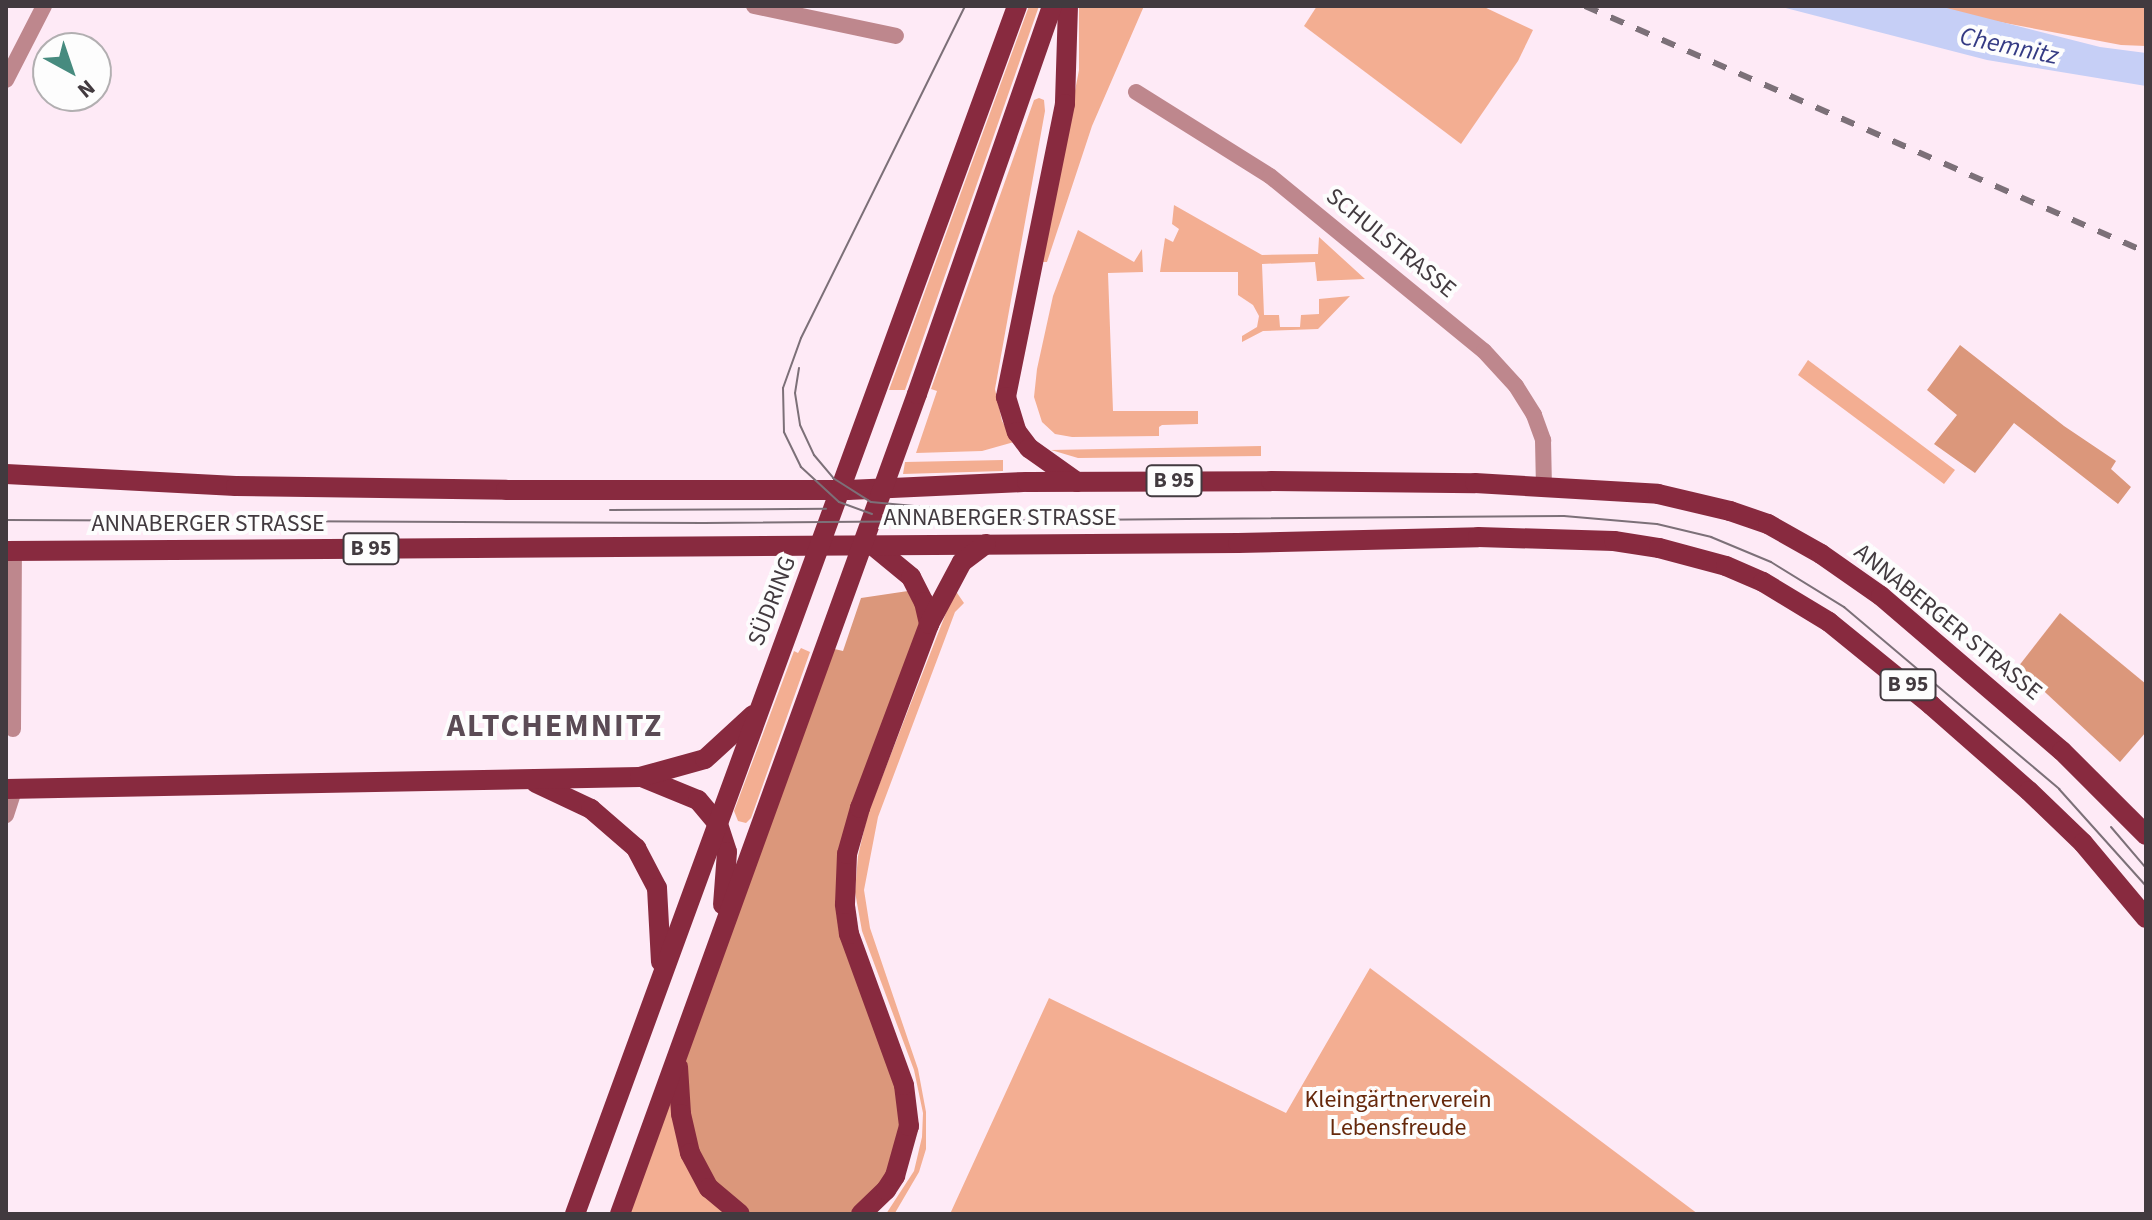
<!DOCTYPE html>
<meta charset="utf-8">
<style>
body{margin:0}
#map{position:relative;width:2152px;height:1220px;overflow:hidden;background:#feeaf6;font-family:"Source Sans 3",sans-serif}
div>[style]{position:absolute}
.green>*{inset:0;background:#f3ae92}
.forest>*{inset:0;background:#db977b}
.water>*{inset:0;background:#c6cff6}
.minor>*{height:16px;margin:-8px;padding:0 8px;transform-origin:8px;border-radius:8px;background:#be878d}
.primary>*{height:20px;margin:-10px;padding:0 10px;transform-origin:10px;border-radius:10px;background:#882a3f}
.tram>*{height:2px;margin:-1px;padding:0 1px;transform-origin:1px;border-radius:1px;background:#7c7078}
.rail>*{height:6px;margin-top:-3px;transform-origin:0;background:repeating-linear-gradient(90deg,#7c7078 0 14px,transparent 0 28px)}
span{translate:-50% -50%;white-space:nowrap;text-align:center;line-height:1.15;-webkit-text-stroke:8px #fdfdfd;paint-order:stroke}
.shield-label span{padding:2px 6px;background:#fdfdfd;border:2px solid;border-radius:6px;-webkit-text-stroke-width:0}
.shield-label{font-size:22px;color:#423a3f;font-weight:700}
.street-label{font-size:24px;color:#423a3f}
.park-label{font-size:24px;color:#66280b}
.water-label{font-size:26px;color:#353b84;font-style:italic}
.district-label{font-size:32px;color:#5b4b55;font-weight:700;letter-spacing:2px}
.frame{position:absolute;inset:0;border:8px solid #423a3f;pointer-events:none}
.north{position:absolute;left:32px;top:32px;width:80px;height:80px;box-sizing:border-box;background:#fdfdfd;border:2px solid #b2afb1;border-radius:50%;rotate:140deg;font-size:22px;font-weight:700;line-height:32px;text-align:center;color:#423a3f}
.north::after{content:'';display:block;margin:auto;width:28px;height:36px;background:#478b7f;clip-path:polygon(50% 0,100% 100%,50% 72%,0 100%)}
</style>
<div id="map">
<div class="green">
<div style="clip-path:polygon(1029px 6px,1039px 6px,905px 390px,889px 390px)"></div>
<div style="clip-path:polygon(1079px 6px,1144px 6px,1092px 126px,1047px 262px,1042px 262px,1079px 70px)"></div>
<div style="clip-path:polygon(1317px 6px,1482px 6px,1533px 30px,1518px 61px,1461px 144px,1304px 26px)"></div>
<div style="clip-path:polygon(1915px 6px,2146px 6px,2146px 46px,2121px 45px)"></div>
<div style="clip-path:polygon(1039px 98px,1044px 100px,1045px 111px,995px 389px,1002px 421px,1014px 442px,982px 451px,916px 453px,937px 391px,931px 389px,1034px 100px)"></div>
<div style="clip-path:polygon(1174px 205px,1262px 255px,1318px 254px,1319px 237px,1365px 279px,1317px 281px,1315px 262px,1262px 264px,1264px 315px,1279px 315px,1280px 327px,1300px 327px,1301px 315px,1319px 314px,1319px 299px,1350px 296px,1318px 329px,1263px 331px,1242px 342px,1242px 336px,1257px 327px,1259px 316px,1253px 305px,1238px 295px,1238px 272px,1160px 272px,1165px 238px,1173px 242px,1179px 229px,1172px 224px)"></div>
<div style="clip-path:polygon(1078px 230px,1134px 262px,1142px 249px,1143px 272px,1108px 273px,1113px 411px,1198px 411px,1198px 424px,1162px 425px,1159px 427px,1159px 436px,1072px 437px,1055px 434px,1042px 422px,1034px 397px,1037px 369px,1053px 296px)"></div>
<div style="clip-path:polygon(1808px 360px,1955px 470px,1944px 484px,1798px 375px)"></div>
<div style="clip-path:polygon(1261px 446px,1261px 456px,1078px 458px,1051px 450px)"></div>
<div style="clip-path:polygon(1003px 460px,1003px 471px,903px 474px,905px 462px)"></div>
<div style="clip-path:polygon(955px 590px,964px 603px,955px 612px,878px 817px,864px 890px,870px 928px,918px 1069px,926px 1112px,926px 1149px,919px 1172px,895px 1213px,886px 1214px,914px 1171px,922px 1137px,923px 1113px,914px 1070px,862px 931px,855px 892px,858px 856px,868px 813px)"></div>
<div style="clip-path:polygon(801px 648px,810px 652px,751px 818px,746px 823px,738px 821px,734px 811px,794px 651px,798px 653px)"></div>
<div style="clip-path:polygon(1370px 968px,1698px 1214px,950px 1214px,1049px 998px,1286px 1113px)"></div>
<div style="clip-path:polygon(677px 1058px,740px 1214px,620px 1214px)"></div>
</div>
<div class="forest">
<div style="clip-path:polygon(1960px 345px,2064px 426px,2116px 461px,2111px 469px,2131px 487px,2118px 504px,2014px 423px,1975px 473px,1934px 444px,1957px 415px,1927px 390px)"></div>
<div style="clip-path:polygon(908px 591px,929px 624px,860px 808px,845px 904px,904px 1085px,906px 1145px,861px 1214px,740px 1214px,698px 1173px,677px 1058px,826px 647px,843px 651px,861px 598px)"></div>
<div style="clip-path:polygon(2060px 613px,2146px 684px,2146px 732px,2120px 762px,2018px 667px)"></div>
</div>
<div class="water">
<div style="clip-path:polygon(1778px 6px,1939px 6px,2100px 47px,2146px 53px,2146px 86px,1987px 60px)"></div>
</div>
<div class="minor">
<div style="left:754px;top:6px;width:145px;rotate:11.9deg"></div>
<div style="left:6px;top:80px;width:83px;rotate:-62.8deg"></div>
<div style="left:1136px;top:92px;width:158px;rotate:32.1deg"></div>
<div style="left:1270px;top:176px;width:276px;rotate:39.3deg"></div>
<div style="left:1484px;top:351px;width:47px;rotate:47.6deg"></div>
<div style="left:1516px;top:386px;width:34px;rotate:58deg"></div>
<div style="left:1534px;top:415px;width:27px;rotate:70deg"></div>
<div style="left:1543px;top:440px;width:46px;rotate:88.8deg"></div>
<div style="left:13px;top:729px;width:178px;rotate:-89.7deg"></div>
<div style="left:6px;top:815px;width:26px;rotate:-72deg"></div>
</div>
<div class="primary">
<div style="left:1068px;top:6px;width:98px;rotate:91.8deg"></div>
<div style="left:1065px;top:104px;width:299px;rotate:101.4deg"></div>
<div style="left:1006px;top:397px;width:37px;rotate:73deg"></div>
<div style="left:1017px;top:432px;width:20px;rotate:53deg"></div>
<div style="left:1029px;top:448px;width:59px;rotate:35.3deg"></div>
<div style="left:6px;top:474px;width:230px;rotate:3deg"></div>
<div style="left:236px;top:486px;width:270px;rotate:0.8deg"></div>
<div style="left:506px;top:490px;width:342px"></div>
<div style="left:848px;top:490px;width:179px;rotate:-2.6deg"></div>
<div style="left:1027px;top:482px;width:244px;rotate:-0.2deg"></div>
<div style="left:1271px;top:481px;width:204px;rotate:0.6deg"></div>
<div style="left:1475px;top:483px;width:183px;rotate:3.4deg"></div>
<div style="left:1658px;top:494px;width:74px;rotate:13.3deg"></div>
<div style="left:1730px;top:511px;width:40px;rotate:18.9deg"></div>
<div style="left:1768px;top:524px;width:61px;rotate:29.5deg"></div>
<div style="left:1821px;top:554px;width:73px;rotate:35deg"></div>
<div style="left:1881px;top:596px;width:238px;rotate:40.6deg"></div>
<div style="left:2062px;top:751px;width:119px;rotate:45deg"></div>
<div style="left:871px;top:544px;width:52px;rotate:39.5deg"></div>
<div style="left:911px;top:577px;width:28px;rotate:63deg"></div>
<div style="left:924px;top:602px;width:23px;rotate:77deg"></div>
<div style="left:6px;top:551px;width:1232px;rotate:-0.37deg"></div>
<div style="left:1238px;top:543px;width:240px;rotate:-1.4deg"></div>
<div style="left:1478px;top:537px;width:136px;rotate:1.7deg"></div>
<div style="left:1614px;top:541px;width:46px;rotate:8.8deg"></div>
<div style="left:1659px;top:548px;width:69px;rotate:15deg"></div>
<div style="left:1726px;top:566px;width:40px;rotate:23.4deg"></div>
<div style="left:1763px;top:582px;width:77px;rotate:31.2deg"></div>
<div style="left:1829px;top:622px;width:132px;rotate:39.1deg"></div>
<div style="left:1931px;top:705px;width:130px;rotate:41.3deg"></div>
<div style="left:2029px;top:791px;width:75px;rotate:43.9deg"></div>
<div style="left:2083px;top:843px;width:98px;rotate:50deg"></div>
<div style="left:644px;top:778px;width:58px;rotate:22.2deg"></div>
<div style="left:698px;top:800px;width:31px;rotate:50deg"></div>
<div style="left:718px;top:824px;width:29px;rotate:72deg"></div>
<div style="left:727px;top:852px;width:53px;rotate:94.3deg"></div>
<div style="left:536px;top:783px;width:61px;rotate:25.3deg"></div>
<div style="left:591px;top:809px;width:60px;rotate:40.9deg"></div>
<div style="left:636px;top:848px;width:45px;rotate:62.3deg"></div>
<div style="left:657px;top:888px;width:74px;rotate:86.9deg"></div>
<div style="left:6px;top:789px;width:634px;rotate:-1.08deg"></div>
<div style="left:640px;top:777px;width:67px;rotate:-15.5deg"></div>
<div style="left:705px;top:759px;width:65px;rotate:-42.5deg"></div>
<div style="left:678px;top:1067px;width:47px;rotate:86.3deg"></div>
<div style="left:681px;top:1114px;width:40px;rotate:77deg"></div>
<div style="left:690px;top:1153px;width:40px;rotate:62deg"></div>
<div style="left:709px;top:1188px;width:40px;rotate:40deg"></div>
<div style="left:575px;top:1214px;width:1286px;rotate:-69.9deg"></div>
<div style="left:620px;top:1214px;width:872px;rotate:-70.09deg"></div>
<div style="left:917px;top:394px;width:411px;rotate:-70.8deg"></div>
<div style="left:861px;top:1214px;width:35px;rotate:-44deg"></div>
<div style="left:886px;top:1190px;width:17px;rotate:-57deg"></div>
<div style="left:895px;top:1176px;width:52px;rotate:-74.4deg"></div>
<div style="left:909px;top:1126px;width:41px;rotate:-97deg"></div>
<div style="left:904px;top:1085px;width:161px;rotate:-110deg"></div>
<div style="left:849px;top:934px;width:30px;rotate:-98deg"></div>
<div style="left:845px;top:904px;width:50px;rotate:-87.7deg"></div>
<div style="left:847px;top:854px;width:48px;rotate:-74.2deg"></div>
<div style="left:860px;top:808px;width:197px;rotate:-69.4deg"></div>
<div style="left:929px;top:624px;width:70px;rotate:-62deg"></div>
<div style="left:962px;top:562px;width:30px;rotate:-37deg"></div>
</div>
<div class="tram">
<div style="left:799px;top:368px;width:25px;rotate:99deg"></div>
<div style="left:795px;top:393px;width:32px;rotate:81deg"></div>
<div style="left:800px;top:425px;width:33px;rotate:65deg"></div>
<div style="left:814px;top:455px;width:30px;rotate:50deg"></div>
<div style="left:833px;top:478px;width:45px;rotate:32.3deg"></div>
<div style="left:871px;top:502px;width:65px;rotate:5.3deg"></div>
<div style="left:610px;top:510px;width:216px;rotate:-0.3deg"></div>
<div style="left:872px;top:514px;width:35px;rotate:-160deg"></div>
<div style="left:839px;top:502px;width:52px;rotate:-137.4deg"></div>
<div style="left:801px;top:467px;width:39px;rotate:-116deg"></div>
<div style="left:784px;top:432px;width:44px;rotate:-91.3deg"></div>
<div style="left:783px;top:388px;width:53px;rotate:-70.2deg"></div>
<div style="left:801px;top:338px;width:370px;rotate:-63.7deg"></div>
<div style="left:6px;top:520px;width:698px;rotate:0.25deg"></div>
<div style="left:704px;top:523px;width:860px;rotate:-0.47deg"></div>
<div style="left:1564px;top:516px;width:93px;rotate:4.9deg"></div>
<div style="left:1657px;top:524px;width:56px;rotate:13.5deg"></div>
<div style="left:1711px;top:537px;width:65px;rotate:22.6deg"></div>
<div style="left:1771px;top:562px;width:86px;rotate:31.7deg"></div>
<div style="left:1844px;top:607px;width:282px;rotate:40.2deg"></div>
<div style="left:2059px;top:789px;width:130px;rotate:48.1deg"></div>
<div style="left:2111px;top:827px;width:54px;rotate:49.5deg"></div>
</div>
<div class="rail">
<div style="left:1585px;top:6px;width:613px;rotate:23.68deg"></div>
</div>
<div class="shield-label">
<span style="left:1174px;top:481px">B 95</span>
<span style="left:371px;top:549px">B 95</span>
<span style="left:1908px;top:685px">B 95</span>
</div>
<div class="street-label">
<span style="left:1391px;top:243px;rotate:39deg">SCHULSTRASSE</span>
<span style="left:1000px;top:518px">ANNABERGER STRASSE</span>
<span style="left:208px;top:524px">ANNABERGER STRASSE</span>
<span style="left:772px;top:601px;rotate:-69deg">SÜDRING</span>
<span style="left:1948px;top:622px;rotate:39deg">ANNABERGER STRASSE</span>
</div>
<div class="park-label">
<span style="left:1398px;top:1114px">Kleingärtnerverein<br>Lebensfreude</span>
</div>
<div class="water-label">
<span style="left:2009px;top:46px;rotate:12deg">Chemnitz</span>
</div>
<div class="district-label">
<span style="left:555px;top:726px">ALTCHEMNITZ</span>
</div>
<div class="frame"></div>
<div class="north">N</div>
</div>
